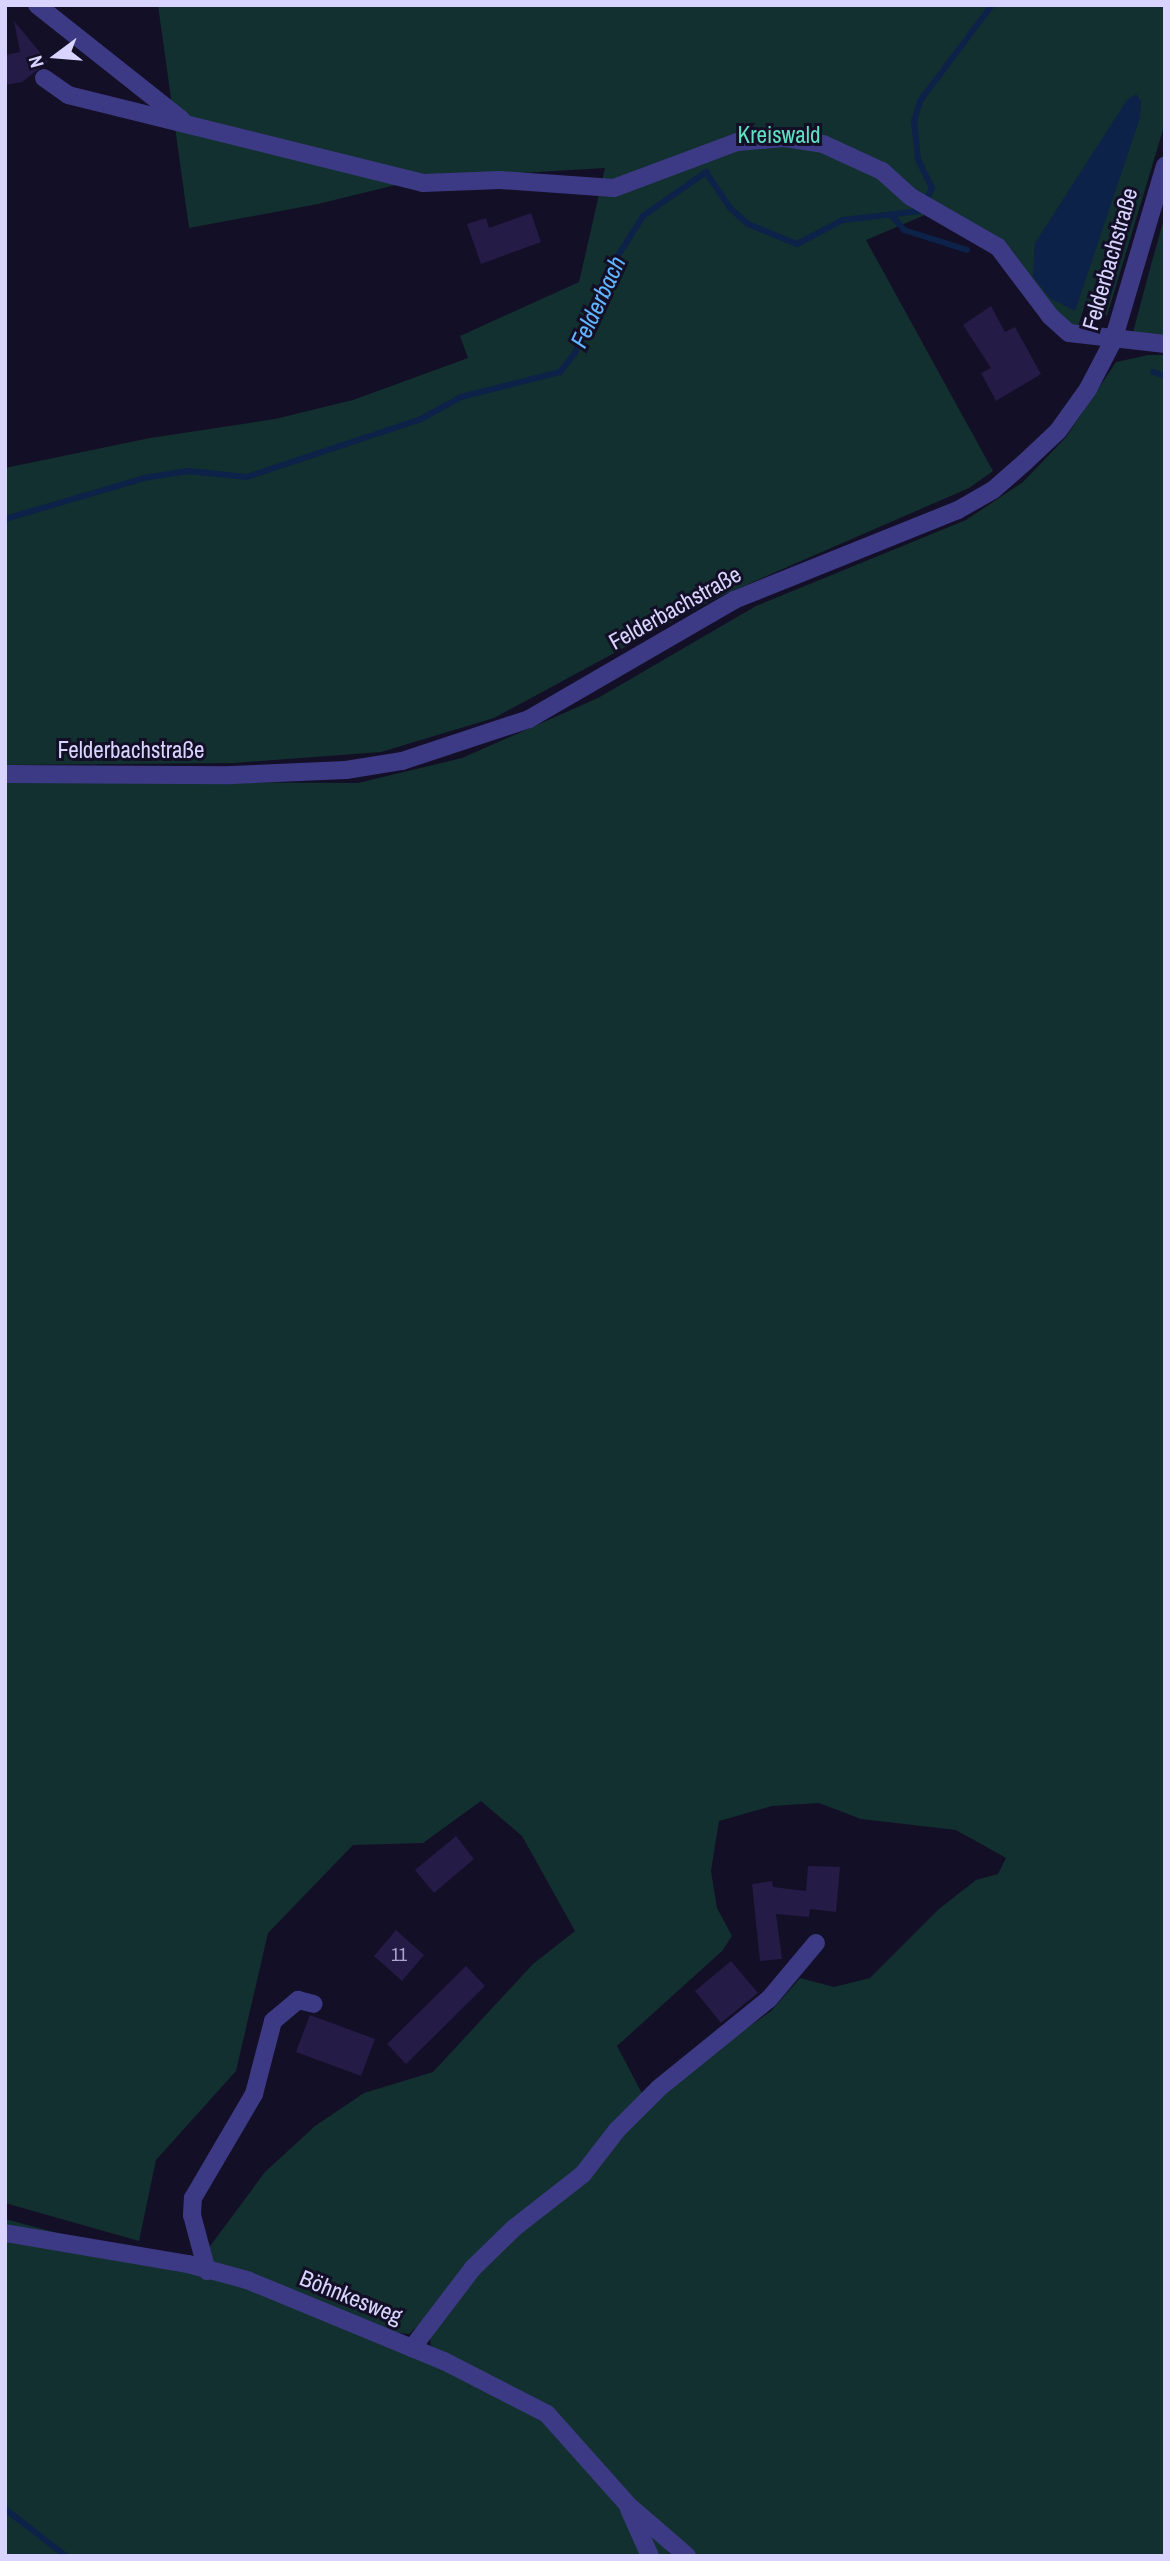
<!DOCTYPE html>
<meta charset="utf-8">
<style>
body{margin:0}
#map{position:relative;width:1170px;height:2561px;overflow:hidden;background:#130f26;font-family:"Archivo Narrow",sans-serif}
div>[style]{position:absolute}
.green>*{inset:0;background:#12302f}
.water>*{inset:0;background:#0c2248}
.stream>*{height:6px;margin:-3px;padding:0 3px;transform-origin:3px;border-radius:3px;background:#0c2248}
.building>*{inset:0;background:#241b47}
.minor>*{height:18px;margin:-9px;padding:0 9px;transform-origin:9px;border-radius:9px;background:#3d3a85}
span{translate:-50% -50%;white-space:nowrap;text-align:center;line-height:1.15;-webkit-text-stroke:6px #130f26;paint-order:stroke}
.number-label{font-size:19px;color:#aca6d1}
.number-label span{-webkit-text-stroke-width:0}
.park-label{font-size:23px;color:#5fe0c0}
.street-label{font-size:23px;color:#d9d4ff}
.water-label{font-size:24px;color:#62b6ff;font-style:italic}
.frame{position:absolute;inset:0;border:7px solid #d9d4ff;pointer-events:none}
.north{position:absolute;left:21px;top:21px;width:70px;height:70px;-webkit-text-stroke:5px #130f26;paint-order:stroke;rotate:254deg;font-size:19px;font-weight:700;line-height:28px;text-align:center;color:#d9d4ff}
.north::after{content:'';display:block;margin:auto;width:24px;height:32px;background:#d9d4ff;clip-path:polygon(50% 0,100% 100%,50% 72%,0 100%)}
</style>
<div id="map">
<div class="green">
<div style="clip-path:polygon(158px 5px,1165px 5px,1165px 123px,1107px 316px,1086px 301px,1077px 330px,1058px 318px,1012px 250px,939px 209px,866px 240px,993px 471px,969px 488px,716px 598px,494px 718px,381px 752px,234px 763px,5px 765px,5px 468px,150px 438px,275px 419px,353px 400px,468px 358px,460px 336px,579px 282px,605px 168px,420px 179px,318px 204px,189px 228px)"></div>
<div style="clip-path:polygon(1165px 215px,1165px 338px,1132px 336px,1151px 265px)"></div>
<div style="clip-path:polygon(1148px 355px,1165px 355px,1165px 2556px,690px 2556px,657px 2528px,571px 2432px,431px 2346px,429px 2335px,461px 2289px,624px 2129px,690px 2069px,771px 2011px,800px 1978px,834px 1987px,870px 1978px,939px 1909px,976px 1880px,998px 1874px,1006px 1858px,956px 1830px,861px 1819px,819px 1803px,772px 1806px,719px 1821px,711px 1871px,717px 1908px,732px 1936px,722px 1951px,617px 2046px,644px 2097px,578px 2174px,409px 2334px,392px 2332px,199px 2261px,265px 2172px,315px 2126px,364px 2093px,433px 2072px,533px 1964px,575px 1931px,522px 1836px,481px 1801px,423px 1843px,353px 1845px,268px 1933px,236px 2071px,156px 2160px,139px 2241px,5px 2203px,5px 781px,358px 783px,462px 758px,598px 698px,756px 606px,966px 520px,1023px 482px,1066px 437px,1116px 362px)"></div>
<div style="clip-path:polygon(5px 2219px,245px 2283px,443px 2364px,543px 2418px,672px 2556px,5px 2556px)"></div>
</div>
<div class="water">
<div style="clip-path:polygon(1136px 94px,1141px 101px,1140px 118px,1075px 311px,1051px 299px,1033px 277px,1035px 243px,1127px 100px)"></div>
</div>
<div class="stream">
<div style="left:892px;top:216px;width:18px;rotate:49deg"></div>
<div style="left:904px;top:230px;width:66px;rotate:17.6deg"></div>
<div style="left:1153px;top:372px;width:13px;rotate:18deg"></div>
<div style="left:5px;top:519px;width:145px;rotate:-16.4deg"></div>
<div style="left:144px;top:478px;width:45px;rotate:-9deg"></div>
<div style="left:188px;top:471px;width:59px;rotate:5.8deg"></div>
<div style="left:247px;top:477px;width:183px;rotate:-18.4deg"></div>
<div style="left:421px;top:419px;width:46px;rotate:-28.8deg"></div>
<div style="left:461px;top:397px;width:102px;rotate:-14.2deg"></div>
<div style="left:560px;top:372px;width:24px;rotate:-52deg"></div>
<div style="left:575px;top:353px;width:86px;rotate:-68.2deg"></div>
<div style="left:607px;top:273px;width:67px;rotate:-57.7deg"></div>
<div style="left:643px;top:216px;width:77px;rotate:-34.9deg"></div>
<div style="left:706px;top:172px;width:43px;rotate:56.3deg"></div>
<div style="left:730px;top:208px;width:24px;rotate:42deg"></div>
<div style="left:748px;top:224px;width:53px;rotate:22.2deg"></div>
<div style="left:797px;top:244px;width:52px;rotate:-27.6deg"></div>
<div style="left:843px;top:220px;width:78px;rotate:-6.7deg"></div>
<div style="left:920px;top:211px;width:26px;rotate:-62deg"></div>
<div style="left:932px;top:188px;width:32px;rotate:-116deg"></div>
<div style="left:918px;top:159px;width:38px;rotate:-96deg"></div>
<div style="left:914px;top:121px;width:21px;rotate:-73deg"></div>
<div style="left:920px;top:101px;width:120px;rotate:-53.1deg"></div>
<div style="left:5px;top:2509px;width:77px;rotate:37.6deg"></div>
</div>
<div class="building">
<div style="clip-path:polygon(14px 21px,48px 62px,22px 82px,5px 85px,5px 55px,20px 52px)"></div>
<div style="clip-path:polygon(531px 213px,541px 242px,481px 264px,467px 224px,486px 218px,489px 228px)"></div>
<div style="clip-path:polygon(991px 306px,1005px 332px,1015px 327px,1041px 374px,996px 401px,981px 373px,991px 368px,963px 325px)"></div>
<div style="clip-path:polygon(456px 1836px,474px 1859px,434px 1893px,415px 1870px)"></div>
<div style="clip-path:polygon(808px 1866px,840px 1867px,836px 1912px,810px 1909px,809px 1917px,776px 1914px,782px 1959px,760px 1961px,752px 1884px,772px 1881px,773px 1887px,806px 1891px)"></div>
<div style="clip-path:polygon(396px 1930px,424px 1955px,402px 1981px,374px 1956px)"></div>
<div style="clip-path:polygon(731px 1961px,758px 1993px,721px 2023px,695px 1991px)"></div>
<div style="clip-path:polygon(466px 1966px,485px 1986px,406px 2064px,387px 2044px)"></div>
<div style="clip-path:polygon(310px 2015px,375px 2039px,361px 2076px,296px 2052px)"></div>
</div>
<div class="minor">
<div style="left:37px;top:5px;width:184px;rotate:38.4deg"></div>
<div style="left:44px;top:78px;width:29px;rotate:35deg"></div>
<div style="left:68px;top:95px;width:366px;rotate:13.9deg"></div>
<div style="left:423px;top:183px;width:77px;rotate:-2.2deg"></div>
<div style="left:500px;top:180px;width:114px;rotate:4deg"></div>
<div style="left:614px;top:188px;width:131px;rotate:-20.5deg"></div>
<div style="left:737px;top:142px;width:48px;rotate:-4.8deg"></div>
<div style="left:785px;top:138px;width:38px;rotate:9deg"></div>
<div style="left:823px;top:144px;width:65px;rotate:24.6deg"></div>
<div style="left:882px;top:171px;width:39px;rotate:42deg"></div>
<div style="left:911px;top:197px;width:100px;rotate:29.9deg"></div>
<div style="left:998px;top:247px;width:86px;rotate:53deg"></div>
<div style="left:1050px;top:316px;width:25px;rotate:42deg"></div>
<div style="left:1069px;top:333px;width:97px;rotate:6.5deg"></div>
<div style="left:5px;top:774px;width:226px;rotate:0.3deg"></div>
<div style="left:231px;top:775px;width:115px;rotate:-2.5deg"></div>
<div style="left:346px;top:770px;width:57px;rotate:-9.1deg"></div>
<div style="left:402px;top:761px;width:134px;rotate:-18.3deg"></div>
<div style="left:529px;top:719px;width:237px;rotate:-30.1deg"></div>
<div style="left:734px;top:600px;width:241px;rotate:-21.9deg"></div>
<div style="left:958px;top:510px;width:40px;rotate:-29.7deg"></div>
<div style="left:993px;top:490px;width:41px;rotate:-41.1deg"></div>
<div style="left:1024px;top:463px;width:47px;rotate:-43.3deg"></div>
<div style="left:1058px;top:431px;width:52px;rotate:-54.5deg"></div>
<div style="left:1088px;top:389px;width:54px;rotate:-62.5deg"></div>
<div style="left:1113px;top:341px;width:183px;rotate:-73.5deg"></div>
<div style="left:5px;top:2233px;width:186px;rotate:9.6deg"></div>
<div style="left:188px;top:2264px;width:61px;rotate:15.2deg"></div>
<div style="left:247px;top:2280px;width:213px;rotate:22.4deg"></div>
<div style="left:444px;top:2361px;width:116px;rotate:27.2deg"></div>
<div style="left:547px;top:2414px;width:122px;rotate:48.3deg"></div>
<div style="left:628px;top:2505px;width:78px;rotate:40.8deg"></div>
<div style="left:207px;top:2271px;width:58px;rotate:-105deg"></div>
<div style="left:192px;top:2215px;width:17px;rotate:-87deg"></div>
<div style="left:193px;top:2198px;width:121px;rotate:-59.6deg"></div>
<div style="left:254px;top:2094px;width:75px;rotate:-75.4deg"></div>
<div style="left:273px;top:2021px;width:33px;rotate:-40deg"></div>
<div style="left:298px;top:2000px;width:16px;rotate:14deg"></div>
<div style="left:412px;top:2348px;width:101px;rotate:-52.7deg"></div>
<div style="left:473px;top:2268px;width:57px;rotate:-44.3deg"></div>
<div style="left:514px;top:2228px;width:88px;rotate:-38deg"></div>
<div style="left:583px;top:2174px;width:56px;rotate:-52.3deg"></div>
<div style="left:617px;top:2130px;width:59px;rotate:-45deg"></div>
<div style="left:659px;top:2088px;width:141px;rotate:-39deg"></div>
<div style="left:769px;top:1999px;width:73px;rotate:-50deg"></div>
<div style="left:629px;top:2509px;width:51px;rotate:65.9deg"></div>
</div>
<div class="number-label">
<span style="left:399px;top:1955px">11</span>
</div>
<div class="park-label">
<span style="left:779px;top:135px">Kreiswald</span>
</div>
<div class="street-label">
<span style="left:1110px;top:259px;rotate:-74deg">Felderbachstraße</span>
<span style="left:675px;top:608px;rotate:-29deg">Felderbachstraße</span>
<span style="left:131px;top:750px">Felderbachstraße</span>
<span style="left:351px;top:2297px;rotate:22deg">Böhnkesweg</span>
</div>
<div class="water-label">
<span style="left:598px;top:302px;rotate:-65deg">Felderbach</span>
</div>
<div class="frame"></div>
<div class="north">N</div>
</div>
